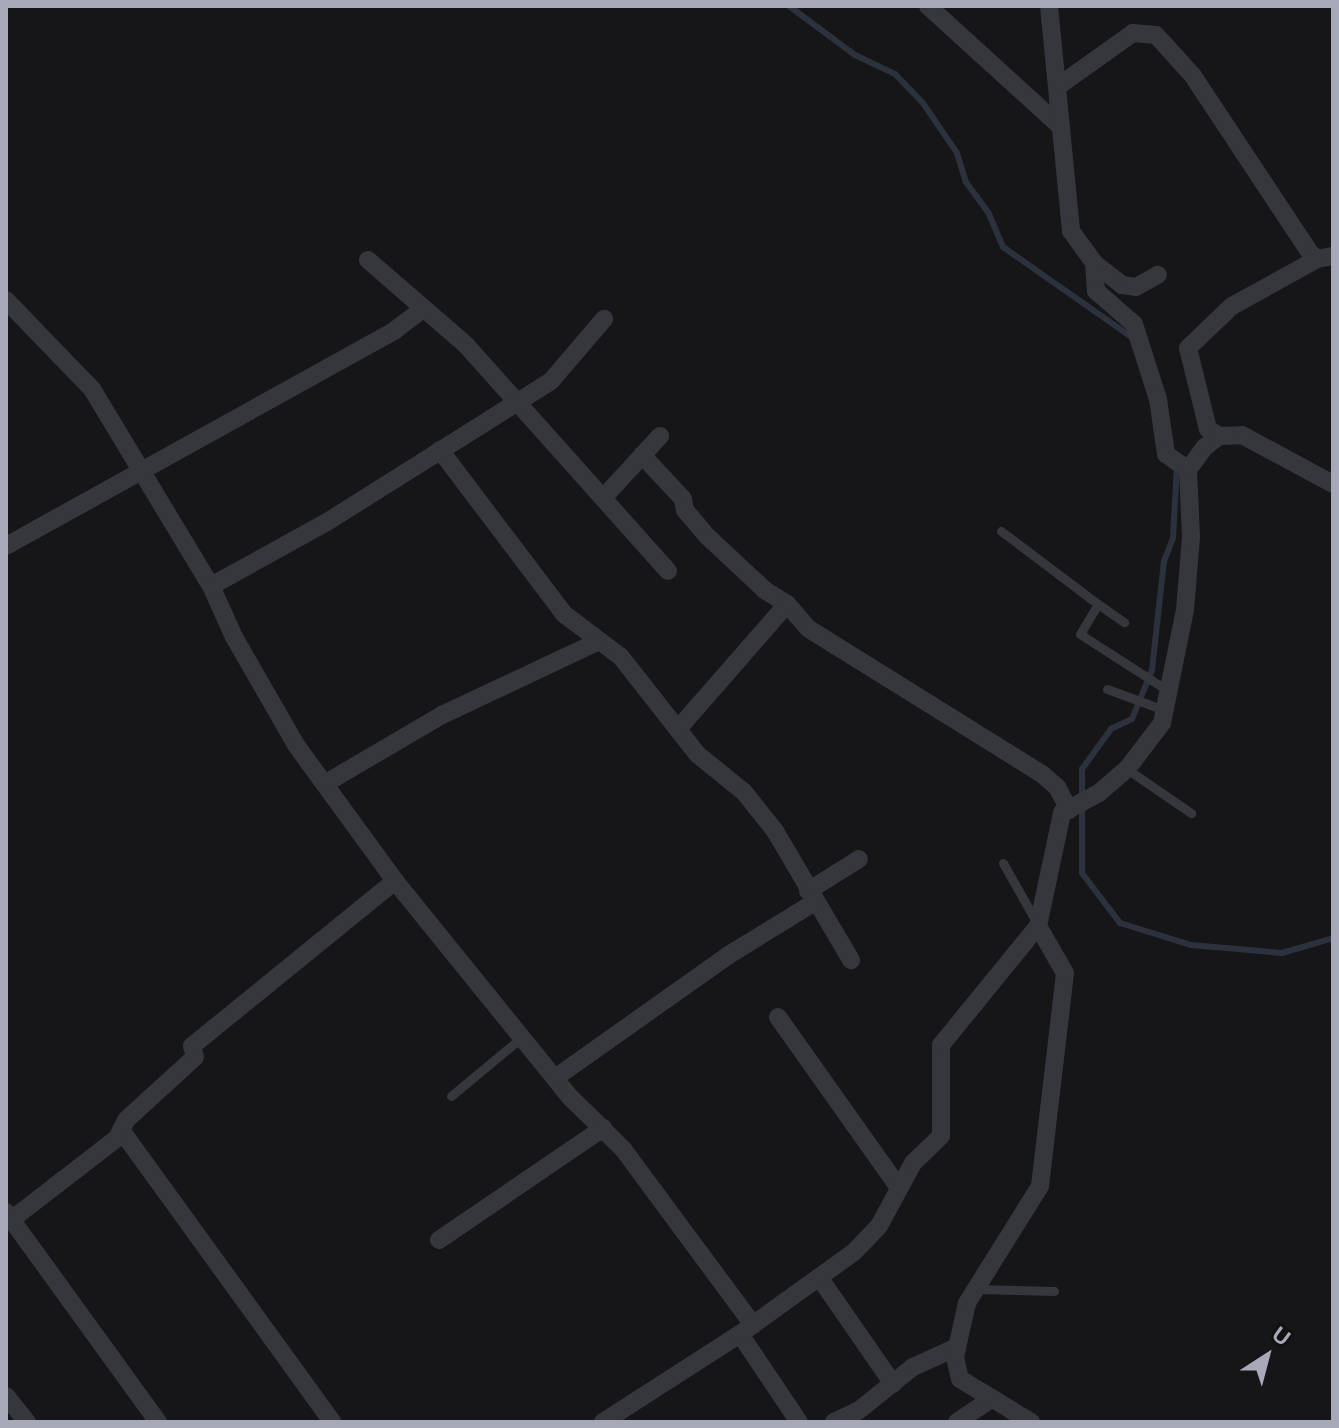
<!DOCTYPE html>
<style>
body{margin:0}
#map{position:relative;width:1339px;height:1428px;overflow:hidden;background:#161618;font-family:Arial,sans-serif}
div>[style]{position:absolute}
.stream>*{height:6px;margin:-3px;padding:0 3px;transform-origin:3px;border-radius:3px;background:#2b323d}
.lane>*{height:9px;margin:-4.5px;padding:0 4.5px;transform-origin:4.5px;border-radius:4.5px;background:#36363d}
.street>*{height:18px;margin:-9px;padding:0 9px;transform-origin:9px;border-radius:9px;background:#36363d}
span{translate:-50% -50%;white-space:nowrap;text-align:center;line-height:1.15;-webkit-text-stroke:6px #111113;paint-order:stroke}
.frame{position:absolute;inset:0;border:8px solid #a7a9b9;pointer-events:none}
.north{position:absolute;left:1227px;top:1316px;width:80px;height:80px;-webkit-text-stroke:6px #111113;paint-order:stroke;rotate:36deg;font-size:22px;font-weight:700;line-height:32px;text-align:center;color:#a7a9b9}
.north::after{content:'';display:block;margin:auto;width:28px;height:36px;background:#a7a9b9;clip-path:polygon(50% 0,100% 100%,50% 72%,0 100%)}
</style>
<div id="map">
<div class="stream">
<div style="left:789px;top:6px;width:82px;rotate:36.6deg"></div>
<div style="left:855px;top:55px;width:44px;rotate:25.4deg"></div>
<div style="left:895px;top:74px;width:40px;rotate:46deg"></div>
<div style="left:923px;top:103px;width:60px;rotate:55.8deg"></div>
<div style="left:957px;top:153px;width:30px;rotate:73deg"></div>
<div style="left:966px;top:182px;width:39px;rotate:54deg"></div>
<div style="left:989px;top:214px;width:36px;rotate:67deg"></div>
<div style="left:1003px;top:247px;width:159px;rotate:35deg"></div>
<div style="left:1177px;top:466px;width:72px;rotate:93.2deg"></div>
<div style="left:1173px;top:538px;width:25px;rotate:111deg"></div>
<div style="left:1164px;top:561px;width:110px;rotate:96.3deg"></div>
<div style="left:1152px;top:670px;width:53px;rotate:112.2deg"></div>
<div style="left:1132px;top:719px;width:23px;rotate:155deg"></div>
<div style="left:1111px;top:729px;width:49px;rotate:125.9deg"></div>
<div style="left:1082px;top:769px;width:104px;rotate:90deg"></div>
<div style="left:1082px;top:873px;width:63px;rotate:52.8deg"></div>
<div style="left:1120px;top:923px;width:74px;rotate:17.2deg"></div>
<div style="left:1191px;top:945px;width:91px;rotate:5deg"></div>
<div style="left:1282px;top:953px;width:53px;rotate:-16.4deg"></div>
</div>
<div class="lane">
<div style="left:1001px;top:531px;width:121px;rotate:37deg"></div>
<div style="left:1098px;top:604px;width:35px;rotate:121deg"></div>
<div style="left:1080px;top:634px;width:107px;rotate:32.8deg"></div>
<div style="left:1098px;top:604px;width:32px;rotate:35deg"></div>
<div style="left:1107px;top:689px;width:61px;rotate:20.2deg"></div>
<div style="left:1127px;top:769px;width:78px;rotate:34.5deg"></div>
<div style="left:1003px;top:863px;width:69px;rotate:60.5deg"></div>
<div style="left:451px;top:1096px;width:92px;rotate:-39.7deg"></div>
<div style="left:974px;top:1289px;width:80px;rotate:1.4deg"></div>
</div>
<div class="street">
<div style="left:928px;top:6px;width:180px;rotate:42.3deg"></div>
<div style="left:1049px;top:6px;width:226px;rotate:84.4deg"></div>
<div style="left:1071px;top:231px;width:39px;rotate:54deg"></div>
<div style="left:1094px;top:263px;width:36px;rotate:38deg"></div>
<div style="left:1122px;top:285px;width:14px;rotate:8deg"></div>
<div style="left:1136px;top:287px;width:25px;rotate:-29deg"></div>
<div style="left:1060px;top:85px;width:90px;rotate:-35.5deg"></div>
<div style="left:1133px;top:33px;width:23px;rotate:5deg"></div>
<div style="left:1156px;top:35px;width:55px;rotate:47.9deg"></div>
<div style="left:1193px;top:76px;width:212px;rotate:56.5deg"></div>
<div style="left:1310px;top:253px;width:9px;rotate:41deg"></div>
<div style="left:1317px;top:259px;width:16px;rotate:-11deg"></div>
<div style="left:368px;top:260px;width:130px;rotate:40.9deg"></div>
<div style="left:466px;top:345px;width:303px;rotate:48.2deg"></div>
<div style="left:1094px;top:263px;width:28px;rotate:86deg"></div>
<div style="left:1096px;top:291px;width:50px;rotate:41deg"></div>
<div style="left:1134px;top:324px;width:79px;rotate:72.3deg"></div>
<div style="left:1158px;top:399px;width:56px;rotate:81.7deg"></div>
<div style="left:1166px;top:454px;width:27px;rotate:36deg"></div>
<div style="left:6px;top:300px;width:124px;rotate:46deg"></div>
<div style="left:92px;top:389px;width:230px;rotate:58.9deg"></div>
<div style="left:211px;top:586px;width:56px;rotate:65.7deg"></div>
<div style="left:234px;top:637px;width:125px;rotate:60.1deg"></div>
<div style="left:296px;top:745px;width:168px;rotate:53.9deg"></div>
<div style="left:395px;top:881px;width:279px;rotate:51deg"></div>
<div style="left:571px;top:1098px;width:73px;rotate:44.4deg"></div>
<div style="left:623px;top:1149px;width:219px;rotate:53.5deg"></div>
<div style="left:1219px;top:436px;width:13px;rotate:-148deg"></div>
<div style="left:1208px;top:429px;width:83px;rotate:-103.9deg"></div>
<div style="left:1188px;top:348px;width:61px;rotate:-43.7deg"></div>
<div style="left:1232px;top:306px;width:97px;rotate:-28.9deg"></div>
<div style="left:440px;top:450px;width:206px;rotate:52.9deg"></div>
<div style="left:564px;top:614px;width:71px;rotate:37deg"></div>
<div style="left:621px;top:657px;width:123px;rotate:51.9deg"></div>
<div style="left:697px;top:754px;width:60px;rotate:39deg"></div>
<div style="left:744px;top:792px;width:50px;rotate:51.5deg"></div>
<div style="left:775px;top:831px;width:150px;rotate:59.5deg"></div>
<div style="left:642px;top:455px;width:60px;rotate:47deg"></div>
<div style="left:683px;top:499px;width:11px;rotate:80deg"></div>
<div style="left:685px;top:510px;width:35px;rotate:50deg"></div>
<div style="left:708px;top:537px;width:79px;rotate:43deg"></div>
<div style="left:766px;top:591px;width:25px;rotate:32deg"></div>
<div style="left:787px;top:604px;width:33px;rotate:49deg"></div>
<div style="left:809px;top:629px;width:274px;rotate:31.9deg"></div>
<div style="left:1042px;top:774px;width:20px;rotate:41deg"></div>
<div style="left:1057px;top:787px;width:26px;rotate:62deg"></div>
<div style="left:604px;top:497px;width:83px;rotate:-47.4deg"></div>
<div style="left:6px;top:546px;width:445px;rotate:-29deg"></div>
<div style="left:395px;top:330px;width:36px;rotate:-37deg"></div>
<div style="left:211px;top:586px;width:132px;rotate:-28.9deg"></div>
<div style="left:327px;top:522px;width:265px;rotate:-32.2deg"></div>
<div style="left:551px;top:381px;width:82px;rotate:-49.5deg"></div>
<div style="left:678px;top:729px;width:166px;rotate:-48.9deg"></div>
<div style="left:326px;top:783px;width:134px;rotate:-30.4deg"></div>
<div style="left:442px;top:715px;width:171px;rotate:-25.2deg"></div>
<div style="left:808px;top:891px;width:60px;rotate:-32.1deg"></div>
<div style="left:778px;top:1017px;width:209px;rotate:54.7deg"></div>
<div style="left:555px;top:1078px;width:211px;rotate:-35.3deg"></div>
<div style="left:727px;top:956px;width:103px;rotate:-31.5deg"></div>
<div style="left:121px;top:1130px;width:360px;rotate:54.1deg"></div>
<div style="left:6px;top:1212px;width:259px;rotate:54.1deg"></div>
<div style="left:11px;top:1220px;width:134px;rotate:-37.7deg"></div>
<div style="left:117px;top:1138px;width:20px;rotate:-63deg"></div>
<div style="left:126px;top:1120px;width:93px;rotate:-42.4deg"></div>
<div style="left:195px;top:1057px;width:11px;rotate:-105deg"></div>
<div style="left:192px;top:1046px;width:262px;rotate:-39.1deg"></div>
<div style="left:439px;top:1240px;width:199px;rotate:-34.3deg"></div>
<div style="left:819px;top:1277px;width:130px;rotate:55.3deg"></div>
<div style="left:740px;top:1334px;width:106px;rotate:56.2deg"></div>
<div style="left:6px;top:1396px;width:33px;rotate:51deg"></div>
<div style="left:603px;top:1422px;width:163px;rotate:-32.7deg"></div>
<div style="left:740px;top:1334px;width:140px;rotate:-35.7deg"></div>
<div style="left:854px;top:1252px;width:36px;rotate:-46deg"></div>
<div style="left:879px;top:1226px;width:72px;rotate:-61.6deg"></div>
<div style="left:913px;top:1163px;width:39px;rotate:-44deg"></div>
<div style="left:941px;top:1136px;width:91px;rotate:-90deg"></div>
<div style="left:941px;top:1045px;width:154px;rotate:-50.8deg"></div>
<div style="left:1038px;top:926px;width:116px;rotate:-78deg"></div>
<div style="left:1062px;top:813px;width:42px;rotate:-28.4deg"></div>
<div style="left:1099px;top:793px;width:37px;rotate:-41deg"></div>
<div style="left:1127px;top:769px;width:58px;rotate:-52.7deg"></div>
<div style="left:1162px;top:723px;width:115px;rotate:-78.5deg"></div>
<div style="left:1185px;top:610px;width:73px;rotate:-85.3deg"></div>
<div style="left:1191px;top:537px;width:67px;rotate:-92.6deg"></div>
<div style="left:1188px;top:470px;width:29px;rotate:-54deg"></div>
<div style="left:1205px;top:447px;width:18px;rotate:-38deg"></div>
<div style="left:1219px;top:436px;width:23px;rotate:-2deg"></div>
<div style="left:1242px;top:435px;width:103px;rotate:28.3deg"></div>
<div style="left:834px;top:1422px;width:26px;rotate:-25deg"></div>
<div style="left:858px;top:1411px;width:70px;rotate:-38.7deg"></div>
<div style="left:913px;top:1367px;width:46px;rotate:-24.3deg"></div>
<div style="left:957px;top:1422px;width:40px;rotate:-34deg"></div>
<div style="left:1031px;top:1422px;width:83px;rotate:-148.8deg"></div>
<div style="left:960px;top:1379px;width:23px;rotate:-103deg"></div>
<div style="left:955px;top:1357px;width:55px;rotate:-77.5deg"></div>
<div style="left:967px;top:1303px;width:138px;rotate:-58deg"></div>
<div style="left:1040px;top:1186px;width:214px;rotate:-83.3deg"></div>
<div style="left:1065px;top:973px;width:54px;rotate:-119.9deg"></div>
</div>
<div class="frame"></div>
<div class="north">U</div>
</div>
